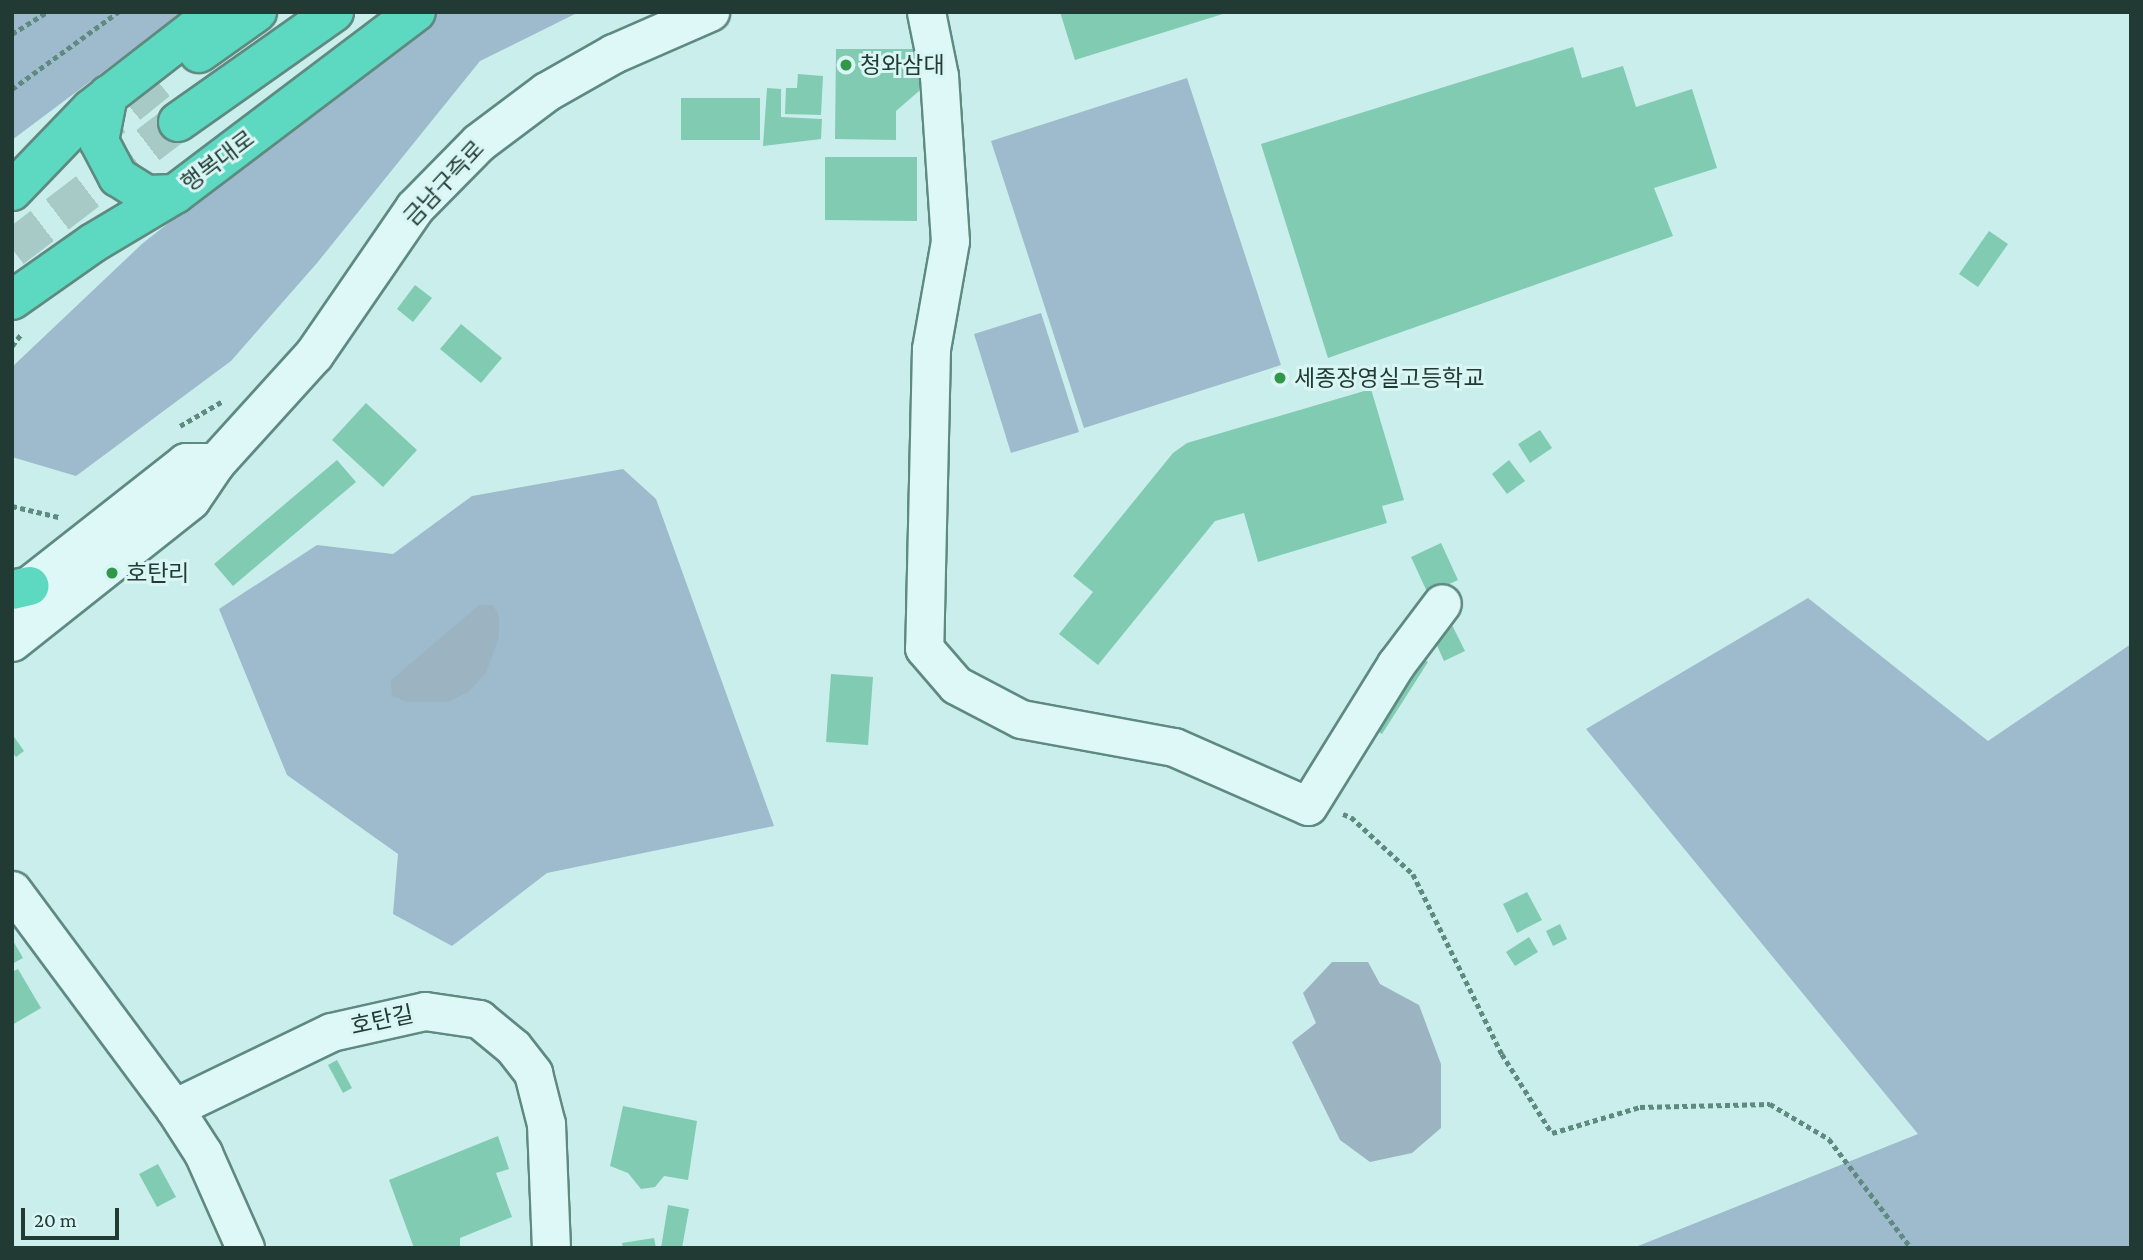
<!DOCTYPE html>
<meta charset="utf-8">
<style>
body{margin:0}
#map{position:relative;width:2143px;height:1260px;overflow:hidden;background:#caeeec;font-family:"Crimson Pro","Noto Sans KR",serif}
div>[style]{position:absolute}
.green>*{inset:0;background:#9dbbcc}
.cemetery>*{inset:0;background:#9cb4c2}
.building>*{inset:0;background:#81cbb2}
.highway-tunnel>*{height:38px;margin-top:-19px;transform-origin:0;background:repeating-linear-gradient(90deg,#a8cac7 0 38px,transparent 0 57px)}
.path>*{height:4.5px;margin-top:-2.25px;transform-origin:0;background:repeating-linear-gradient(90deg,#5e8a80 0 5px,transparent 0 8.5px)}
.roads{filter:drop-shadow(2px 0 #5e8a80) drop-shadow(-2px 0 #5e8a80) drop-shadow(0 2px #5e8a80) drop-shadow(0 -2px #5e8a80)}
.street>*{height:37px;margin:-18.5px;padding:0 18.5px;transform-origin:18.5px;border-radius:18.5px;background:#ddf8f7}
.secondary>*{height:38px;margin:-19px;padding:0 19px;transform-origin:19px;border-radius:19px;background:#ddf8f7}
.highway>*{height:38px;margin:-19px;padding:0 19px;transform-origin:19px;border-radius:19px;background:#5ed9c1}
.dots>*{width:19px;height:19px;translate:-50% -50%;box-sizing:border-box;border:4px solid #d9f5f4;border-radius:50%}
span{translate:-50% -50%;white-space:nowrap;text-align:center;line-height:1.15;-webkit-text-stroke:6px #d9f5f4;paint-order:stroke}
.poi-label{font-size:23px;color:#213b34}
.left{translate:0 -50%;text-align:left}
.street-label{font-size:23px;color:#213b34}
.frame{position:absolute;inset:0;border:14px solid #213b34;pointer-events:none}
.scale{position:absolute;left:21px;top:1208px;width:98px;height:32px;box-sizing:border-box;border:4px solid #213b34;border-top:0;padding-left:9px;font-size:21px;line-height:24px;white-space:nowrap;color:#213b34;-webkit-text-stroke:5px #d9f5f4;paint-order:stroke}
</style>
<div id="map">
<div class="green">
<div style="clip-path:polygon(12px 12px,183px 12px,12px 140px)"></div>
<div style="clip-path:polygon(438px 12px,579px 12px,480px 61px,317px 263px,231px 361px,76px 476px,12px 457px,12px 367px,143px 243px)"></div>
<div style="clip-path:polygon(1187px 78px,1281px 365px,1084px 428px,991px 141px)"></div>
<div style="clip-path:polygon(1041px 313px,1079px 432px,1011px 453px,974px 334px)"></div>
<div style="clip-path:polygon(623px 469px,656px 499px,774px 826px,547px 873px,452px 946px,393px 914px,398px 854px,287px 775px,219px 609px,317px 545px,393px 554px,472px 496px)"></div>
<div style="clip-path:polygon(1808px 598px,1988px 741px,2131px 644px,2131px 1248px,1633px 1248px,1918px 1134px,1586px 729px)"></div>
</div>
<div class="cemetery">
<div style="clip-path:polygon(479px 605px,493px 605px,499px 616px,499px 637px,486px 673px,468px 692px,448px 702px,407px 702px,392px 696px,391px 680px)"></div>
<div style="clip-path:polygon(1332px 962px,1368px 962px,1380px 984px,1419px 1005px,1441px 1064px,1441px 1128px,1412px 1153px,1370px 1162px,1340px 1140px,1292px 1042px,1316px 1023px,1303px 993px)"></div>
</div>
<div class="building">
<div style="clip-path:polygon(1060px 12px,1226px 12px,1226px 13px,1075px 60px)"></div>
<div style="clip-path:polygon(1573px 47px,1582px 78px,1623px 66px,1636px 107px,1692px 89px,1717px 168px,1654px 188px,1673px 236px,1328px 358px,1261px 144px)"></div>
<div style="clip-path:polygon(836px 49px,920px 49px,919px 91px,896px 111px,896px 140px,835px 139px)"></div>
<div style="clip-path:polygon(798px 74px,823px 76px,821px 115px,785px 114px,786px 88px,797px 88px)"></div>
<div style="clip-path:polygon(767px 88px,781px 89px,781px 117px,822px 119px,821px 139px,763px 146px)"></div>
<div style="clip-path:polygon(681px 98px,760px 98px,760px 140px,681px 140px)"></div>
<div style="clip-path:polygon(825px 157px,917px 157px,917px 221px,825px 220px)"></div>
<div style="clip-path:polygon(1989px 231px,2008px 244px,1978px 287px,1959px 274px)"></div>
<div style="clip-path:polygon(415px 285px,432px 298px,413px 322px,397px 309px)"></div>
<div style="clip-path:polygon(461px 324px,502px 358px,481px 383px,440px 349px)"></div>
<div style="clip-path:polygon(1371px 389px,1404px 500px,1382px 506px,1387px 523px,1258px 562px,1244px 513px,1215px 521px,1098px 665px,1059px 634px,1093px 592px,1073px 576px,1173px 453px,1187px 443px)"></div>
<div style="clip-path:polygon(366px 403px,417px 450px,383px 487px,332px 440px)"></div>
<div style="clip-path:polygon(1540px 430px,1552px 448px,1530px 463px,1518px 444px)"></div>
<div style="clip-path:polygon(337px 460px,356px 482px,233px 586px,214px 564px)"></div>
<div style="clip-path:polygon(1509px 460px,1525px 481px,1507px 494px,1492px 474px)"></div>
<div style="clip-path:polygon(1441px 543px,1458px 580px,1428px 594px,1411px 557px)"></div>
<div style="clip-path:polygon(1450px 621px,1465px 651px,1444px 661px,1430px 630px)"></div>
<div style="clip-path:polygon(1413px 653px,1428px 662px,1382px 734px,1367px 725px)"></div>
<div style="clip-path:polygon(831px 674px,873px 677px,868px 745px,826px 742px)"></div>
<div style="clip-path:polygon(12px 734px,24px 751px,16px 757px,12px 752px)"></div>
<div style="clip-path:polygon(1527px 892px,1542px 920px,1517px 933px,1503px 904px)"></div>
<div style="clip-path:polygon(1560px 924px,1567px 939px,1553px 946px,1546px 931px)"></div>
<div style="clip-path:polygon(1529px 937px,1538px 952px,1515px 966px,1506px 952px)"></div>
<div style="clip-path:polygon(12px 939px,23px 958px,12px 964px)"></div>
<div style="clip-path:polygon(18px 969px,41px 1008px,12px 1025px,12px 972px)"></div>
<div style="clip-path:polygon(337px 1060px,352px 1088px,343px 1093px,328px 1065px)"></div>
<div style="clip-path:polygon(623px 1106px,697px 1121px,688px 1180px,664px 1176px,655px 1187px,641px 1189px,628px 1173px,610px 1166px)"></div>
<div style="clip-path:polygon(498px 1136px,509px 1169px,496px 1173px,512px 1217px,460px 1238px,460px 1248px,414px 1248px,389px 1180px)"></div>
<div style="clip-path:polygon(158px 1164px,176px 1197px,157px 1207px,139px 1174px)"></div>
<div style="clip-path:polygon(668px 1205px,689px 1209px,682px 1248px,661px 1248px)"></div>
<div style="clip-path:polygon(654px 1238px,656px 1248px,623px 1248px,622px 1243px)"></div>
</div>
<div class="highway-tunnel">
<div style="left:84px;top:141px;width:95px;rotate:-39deg"></div>
<div style="left:12px;top:249px;width:209px;rotate:-37.4deg"></div>
</div>
<div class="path">
<div style="left:12px;top:34px;width:41px;rotate:-32.2deg"></div>
<div style="left:12px;top:89px;width:131px;rotate:-36deg"></div>
<div style="left:12px;top:346px;width:15px;rotate:-53deg"></div>
<div style="left:180px;top:426px;width:48px;rotate:-30.3deg"></div>
<div style="left:12px;top:506px;width:48px;rotate:13.2deg"></div>
<div style="left:1343px;top:814px;width:9px;rotate:21deg"></div>
<div style="left:1351px;top:817px;width:84px;rotate:42.6deg"></div>
<div style="left:1413px;top:874px;width:201px;rotate:63.7deg"></div>
<div style="left:1502px;top:1054px;width:93px;rotate:57.7deg"></div>
<div style="left:1552px;top:1133px;width:92px;rotate:-16.5deg"></div>
<div style="left:1640px;top:1107px;width:130px;rotate:-1.3deg"></div>
<div style="left:1770px;top:1104px;width:69px;rotate:30.7deg"></div>
<div style="left:1829px;top:1139px;width:136px;rotate:53deg"></div>
</div>
<div class="roads">
<div class="street">
<div style="left:926px;top:12px;width:65px;rotate:78.5deg"></div>
<div style="left:939px;top:76px;width:165px;rotate:86.2deg"></div>
<div style="left:950px;top:241px;width:110px;rotate:100deg"></div>
<div style="left:931px;top:349px;width:299px;rotate:91.3deg"></div>
<div style="left:924px;top:648px;width:49px;rotate:49.1deg"></div>
<div style="left:956px;top:685px;width:73px;rotate:27.6deg"></div>
<div style="left:1021px;top:719px;width:156px;rotate:10.4deg"></div>
<div style="left:1174px;top:747px;width:146px;rotate:23.8deg"></div>
<div style="left:1308px;top:806px;width:167px;rotate:-58.2deg"></div>
<div style="left:1396px;top:664px;width:76px;rotate:-53deg"></div>
<div style="left:12px;top:890px;width:272px;rotate:53.4deg"></div>
<div style="left:174px;top:1108px;width:54px;rotate:57.2deg"></div>
<div style="left:203px;top:1153px;width:104px;rotate:66.1deg"></div>
<div style="left:174px;top:1108px;width:174px;rotate:-25.8deg"></div>
<div style="left:331px;top:1032px;width:96px;rotate:-12.6deg"></div>
<div style="left:425px;top:1011px;width:55px;rotate:8.4deg"></div>
<div style="left:479px;top:1019px;width:44px;rotate:39.5deg"></div>
<div style="left:513px;top:1047px;width:33px;rotate:52deg"></div>
<div style="left:533px;top:1073px;width:53px;rotate:75.7deg"></div>
<div style="left:546px;top:1124px;width:124px;rotate:87.7deg"></div>
</div>
<div class="secondary">
<div style="left:12px;top:600px;width:221px;rotate:-38.2deg"></div>
<div style="left:186px;top:463px;width:30px"></div>
<div style="left:12px;top:642px;width:228px;rotate:-38.4deg"></div>
<div style="left:191px;top:500px;width:45px;rotate:-56deg"></div>
<div style="left:216px;top:463px;width:146px;rotate:-47.8deg"></div>
<div style="left:314px;top:355px;width:178px;rotate:-55.5deg"></div>
<div style="left:415px;top:208px;width:91px;rotate:-45.4deg"></div>
<div style="left:479px;top:143px;width:85px;rotate:-36.9deg"></div>
<div style="left:547px;top:92px;width:77px;rotate:-29.6deg"></div>
<div style="left:614px;top:54px;width:105px;rotate:-23.6deg"></div>
</div>
<div class="highway">
<div style="left:199px;top:53px;width:71px;rotate:-35.3deg"></div>
<div style="left:108px;top:95px;width:47px;rotate:101.1deg"></div>
<div style="left:99px;top:141px;width:41px;rotate:62.2deg"></div>
<div style="left:118px;top:177px;width:34px;rotate:32deg"></div>
<div style="left:147px;top:195px;width:28px;rotate:-2deg"></div>
<div style="left:178px;top:122px;width:191px;rotate:-35.2deg"></div>
<div style="left:12px;top:191px;width:114px;rotate:-46.1deg"></div>
<div style="left:91px;top:109px;width:158px;rotate:-37.8deg"></div>
<div style="left:12px;top:300px;width:99px;rotate:-35.1deg"></div>
<div style="left:93px;top:243px;width:96px;rotate:-30.9deg"></div>
<div style="left:175px;top:194px;width:302px;rotate:-37.1deg"></div>
<div style="left:12px;top:590px;width:18px;rotate:-13deg"></div>
</div>
</div>
<div class="dots">
<div style="left:846px;top:65px;background:#309848"></div>
<div style="left:1280px;top:378px;background:#309848"></div>
<div style="left:112px;top:573px;background:#309848"></div>
</div>
<div class="poi-label">
<span class="left" style="left:860px;top:65px">청와삼대</span>
<span class="left" style="left:1294px;top:378px">세종장영실고등학교</span>
<span class="left" style="left:126px;top:573px">호탄리</span>
</div>
<div class="street-label">
<span style="left:218px;top:161px;rotate:-37deg">행복대로</span>
<span style="left:444px;top:183px;rotate:-47deg">금남구즉로</span>
<span style="left:382px;top:1020px;rotate:-12deg">호탄길</span>
</div>
<div class="frame"></div>
<div class="scale">20 m</div>
</div>
